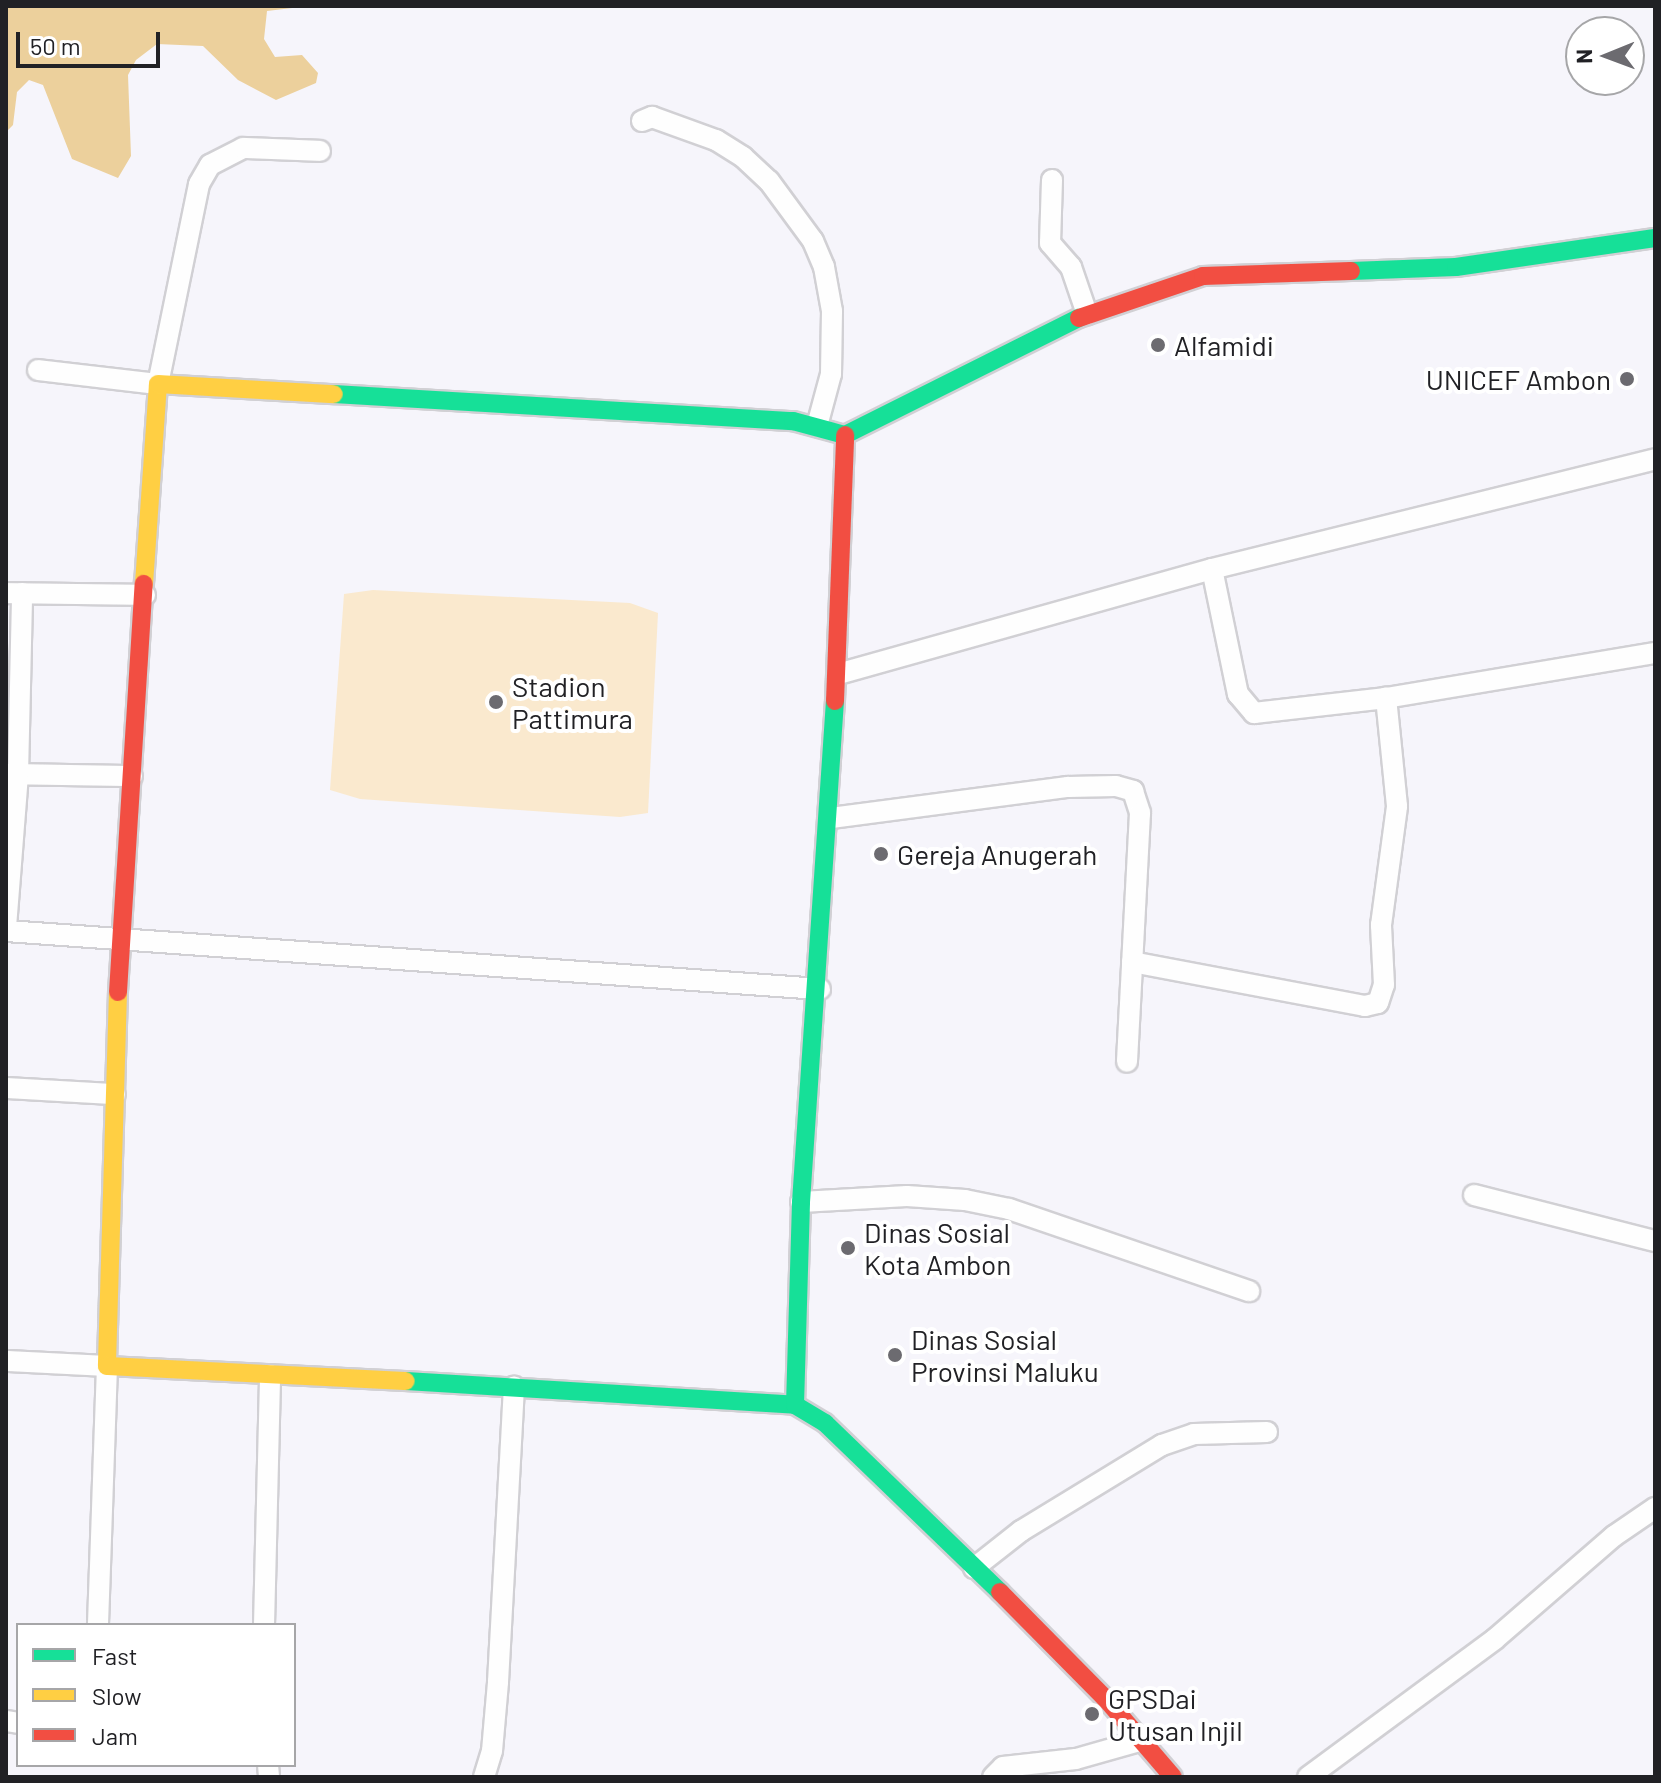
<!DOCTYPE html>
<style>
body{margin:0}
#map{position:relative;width:1661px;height:1783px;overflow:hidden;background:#f6f5fb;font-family:Barlow,sans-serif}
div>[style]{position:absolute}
.green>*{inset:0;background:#fae9ce}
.forest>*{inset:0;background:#ecd09c}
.roads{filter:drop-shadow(2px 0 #d1d0d4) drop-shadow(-2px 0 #d1d0d4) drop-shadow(0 2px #d1d0d4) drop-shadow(0 -2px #d1d0d4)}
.street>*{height:20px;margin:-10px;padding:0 10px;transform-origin:10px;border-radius:10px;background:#fefefe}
.fast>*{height:18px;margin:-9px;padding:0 9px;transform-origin:9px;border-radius:9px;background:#16e098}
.slow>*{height:18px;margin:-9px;padding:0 9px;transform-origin:9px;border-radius:9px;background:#ffcf43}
.jam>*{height:18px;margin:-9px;padding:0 9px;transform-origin:9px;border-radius:9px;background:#f24e42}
.dots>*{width:22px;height:22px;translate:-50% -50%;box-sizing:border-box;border:4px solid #fff;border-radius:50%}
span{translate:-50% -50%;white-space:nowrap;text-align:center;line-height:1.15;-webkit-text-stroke:8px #fff;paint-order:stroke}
.poi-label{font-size:28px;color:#212125}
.left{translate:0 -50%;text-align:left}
.right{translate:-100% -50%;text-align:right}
.frame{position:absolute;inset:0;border:8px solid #212125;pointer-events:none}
.legend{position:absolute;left:16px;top:1623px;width:280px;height:144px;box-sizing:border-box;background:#fff;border:2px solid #a6a6a8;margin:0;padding:10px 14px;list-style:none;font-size:24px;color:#212125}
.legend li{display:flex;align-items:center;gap:16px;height:40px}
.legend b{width:40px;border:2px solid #a6a6a8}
.north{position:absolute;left:1565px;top:16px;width:80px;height:80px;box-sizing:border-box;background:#fff;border:2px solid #a6a6a8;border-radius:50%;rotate:269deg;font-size:22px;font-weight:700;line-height:32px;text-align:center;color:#212125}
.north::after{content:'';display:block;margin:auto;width:28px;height:36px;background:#6c6b70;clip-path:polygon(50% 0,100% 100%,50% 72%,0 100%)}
.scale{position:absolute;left:16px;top:32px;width:144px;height:36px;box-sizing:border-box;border:4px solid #212125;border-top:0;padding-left:10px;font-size:24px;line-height:28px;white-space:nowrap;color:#212125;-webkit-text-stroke:6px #fff;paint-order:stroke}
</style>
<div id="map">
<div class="green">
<div style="clip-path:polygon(373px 590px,630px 603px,658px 613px,648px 813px,620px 817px,360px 799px,330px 790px,344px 594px)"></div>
</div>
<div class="forest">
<div style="clip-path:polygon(6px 6px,309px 6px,267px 11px,264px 39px,275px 57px,302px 55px,318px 73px,316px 83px,276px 100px,238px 80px,203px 46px,157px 44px,136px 60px,128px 75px,131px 156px,118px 178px,72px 159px,43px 85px,29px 80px,17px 92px,13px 125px,6px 132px)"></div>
</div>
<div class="roads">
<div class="street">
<div style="left:642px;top:121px;width:11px;rotate:-22deg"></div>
<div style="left:652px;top:117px;width:68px;rotate:19.8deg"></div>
<div style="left:716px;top:140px;width:32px;rotate:32deg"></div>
<div style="left:743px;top:157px;width:35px;rotate:43deg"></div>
<div style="left:769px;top:181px;width:74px;rotate:53.7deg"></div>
<div style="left:813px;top:241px;width:28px;rotate:67deg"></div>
<div style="left:824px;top:267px;width:45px;rotate:79.7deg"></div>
<div style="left:832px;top:311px;width:63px;rotate:90.9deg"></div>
<div style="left:831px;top:374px;width:54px;rotate:105.1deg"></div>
<div style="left:1052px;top:180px;width:63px;rotate:91.8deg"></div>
<div style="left:1050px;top:243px;width:32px;rotate:49deg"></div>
<div style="left:1071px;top:267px;width:50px;rotate:71.2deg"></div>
<div style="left:38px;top:370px;width:121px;rotate:6.7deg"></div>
<div style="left:158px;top:384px;width:204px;rotate:-78.4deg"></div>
<div style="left:199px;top:184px;width:22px;rotate:-60deg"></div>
<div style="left:210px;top:165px;width:37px;rotate:-27deg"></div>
<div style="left:243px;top:148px;width:77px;rotate:2.2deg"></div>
<div style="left:1212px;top:569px;width:456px;rotate:-13.9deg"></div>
<div style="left:6px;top:593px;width:139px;rotate:0.8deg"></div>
<div style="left:838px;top:674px;width:388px;rotate:-15.7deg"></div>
<div style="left:1212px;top:569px;width:128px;rotate:78.3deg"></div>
<div style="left:1238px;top:694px;width:25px;rotate:50deg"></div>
<div style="left:1254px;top:713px;width:133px;rotate:-6.5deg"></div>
<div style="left:1386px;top:698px;width:273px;rotate:-9.5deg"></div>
<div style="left:6px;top:774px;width:126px;rotate:0.9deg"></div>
<div style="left:831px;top:818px;width:239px;rotate:-7.5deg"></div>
<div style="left:1068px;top:787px;width:48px;rotate:-1.2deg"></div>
<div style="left:1116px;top:786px;width:18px;rotate:16deg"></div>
<div style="left:1133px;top:791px;width:23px;rotate:72deg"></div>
<div style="left:1140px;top:813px;width:249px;rotate:93deg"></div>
<div style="left:6px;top:927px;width:152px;rotate:-85.5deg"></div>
<div style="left:18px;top:775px;width:182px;rotate:-88.7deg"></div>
<div style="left:6px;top:931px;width:816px;rotate:4.08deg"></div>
<div style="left:1132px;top:962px;width:237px;rotate:10.7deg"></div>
<div style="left:1365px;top:1006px;width:13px;rotate:-13deg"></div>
<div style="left:1378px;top:1003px;width:19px;rotate:-72deg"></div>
<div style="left:1384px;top:985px;width:60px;rotate:-92.9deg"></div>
<div style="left:1381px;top:925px;width:120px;rotate:-82.3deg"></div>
<div style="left:1397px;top:806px;width:109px;rotate:-95.8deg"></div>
<div style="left:6px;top:1088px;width:109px;rotate:3.2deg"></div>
<div style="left:1474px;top:1195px;width:187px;rotate:14.3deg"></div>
<div style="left:801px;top:1202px;width:106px;rotate:-3.2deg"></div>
<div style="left:907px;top:1196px;width:58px;rotate:3.9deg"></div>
<div style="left:965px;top:1200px;width:45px;rotate:11.6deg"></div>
<div style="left:1009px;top:1209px;width:254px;rotate:18.9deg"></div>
<div style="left:6px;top:1361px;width:101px;rotate:2.8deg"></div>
<div style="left:107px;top:1366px;width:259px;rotate:92deg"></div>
<div style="left:974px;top:1568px;width:60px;rotate:-38.2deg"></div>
<div style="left:1021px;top:1531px;width:165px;rotate:-31.4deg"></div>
<div style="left:1162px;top:1445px;width:34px;rotate:-19deg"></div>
<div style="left:1194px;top:1434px;width:73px;rotate:-1.6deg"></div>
<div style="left:264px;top:1625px;width:250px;rotate:-88.6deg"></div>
<div style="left:6px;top:1721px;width:12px;rotate:9deg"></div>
<div style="left:268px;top:1765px;width:12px;rotate:85deg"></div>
<div style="left:484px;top:1777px;width:27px;rotate:-73deg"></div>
<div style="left:492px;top:1751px;width:69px;rotate:-85deg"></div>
<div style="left:498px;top:1682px;width:296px;rotate:-86.9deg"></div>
<div style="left:993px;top:1777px;width:14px;rotate:-45deg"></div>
<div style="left:1003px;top:1767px;width:73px;rotate:-6.3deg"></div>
<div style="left:1076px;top:1759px;width:70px;rotate:-15.8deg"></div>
<div style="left:1308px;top:1777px;width:232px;rotate:-36.4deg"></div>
<div style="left:1495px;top:1639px;width:157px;rotate:-40.9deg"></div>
<div style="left:1614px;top:1536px;width:50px;rotate:-34.3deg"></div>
</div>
<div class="fast">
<div style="left:1351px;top:271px;width:105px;rotate:-2.2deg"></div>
<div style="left:1456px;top:267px;width:201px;rotate:-8.3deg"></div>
<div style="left:334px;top:394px;width:460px;rotate:3.4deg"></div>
<div style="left:793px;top:421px;width:54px;rotate:15.1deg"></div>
<div style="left:845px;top:435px;width:262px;rotate:-26.6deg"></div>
<div style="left:406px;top:1381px;width:390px;rotate:3.5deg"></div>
<div style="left:795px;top:1405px;width:35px;rotate:31deg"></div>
<div style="left:825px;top:1423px;width:243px;rotate:44deg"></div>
<div style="left:795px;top:1405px;width:203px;rotate:-88.3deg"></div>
<div style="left:801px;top:1202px;width:502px;rotate:-86.12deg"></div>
</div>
<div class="slow">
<div style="left:144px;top:584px;width:200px;rotate:-86deg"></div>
<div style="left:158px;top:384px;width:176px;rotate:3.3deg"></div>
<div style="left:118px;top:992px;width:374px;rotate:91.7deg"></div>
<div style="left:107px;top:1366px;width:299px;rotate:2.9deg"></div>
</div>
<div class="jam">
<div style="left:1079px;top:318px;width:131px;rotate:-18.7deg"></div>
<div style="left:1203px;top:276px;width:148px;rotate:-1.9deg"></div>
<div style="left:835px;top:701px;width:266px;rotate:-87.8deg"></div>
<div style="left:118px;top:992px;width:409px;rotate:-86.4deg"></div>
<div style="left:1000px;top:1592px;width:149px;rotate:45.3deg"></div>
<div style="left:1105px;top:1698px;width:104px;rotate:49.3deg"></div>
</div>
</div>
<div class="dots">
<div style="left:1158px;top:345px;background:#6c6b70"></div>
<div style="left:1627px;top:379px;background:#6c6b70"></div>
<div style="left:496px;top:702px;background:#6c6b70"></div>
<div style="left:881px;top:854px;background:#6c6b70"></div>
<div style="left:848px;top:1248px;background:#6c6b70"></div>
<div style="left:895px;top:1355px;background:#6c6b70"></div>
<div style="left:1092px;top:1714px;background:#6c6b70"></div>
</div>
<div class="poi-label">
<span class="left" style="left:1174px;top:345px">Alfamidi</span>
<span class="right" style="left:1611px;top:379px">UNICEF Ambon</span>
<span class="left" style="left:512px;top:702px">Stadion<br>Pattimura</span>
<span class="left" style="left:897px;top:854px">Gereja Anugerah</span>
<span class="left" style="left:864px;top:1248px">Dinas Sosial<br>Kota Ambon</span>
<span class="left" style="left:911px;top:1355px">Dinas Sosial<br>Provinsi Maluku</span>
<span class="left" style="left:1108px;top:1714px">GPSDai<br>Utusan Injil</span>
</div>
<div class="frame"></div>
<ul class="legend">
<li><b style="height:10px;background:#16e098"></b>Fast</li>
<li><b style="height:10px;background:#ffcf43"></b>Slow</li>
<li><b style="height:10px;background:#f24e42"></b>Jam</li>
</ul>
<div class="north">N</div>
<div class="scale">50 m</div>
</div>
